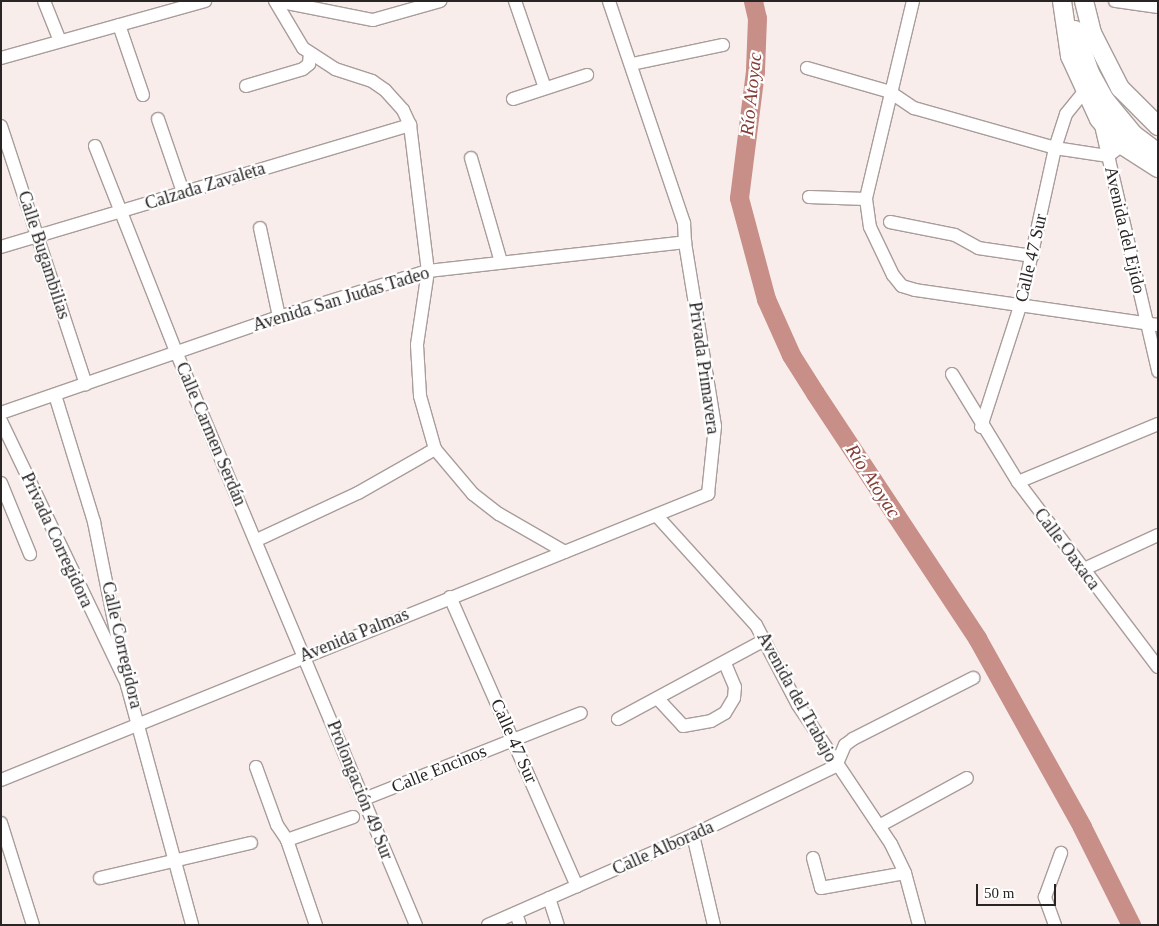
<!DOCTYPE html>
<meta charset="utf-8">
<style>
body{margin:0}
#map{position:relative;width:1159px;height:926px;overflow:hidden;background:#f9edec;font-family:Georgia,serif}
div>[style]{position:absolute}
.river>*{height:19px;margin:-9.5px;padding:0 9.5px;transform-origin:9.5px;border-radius:9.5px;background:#c78f87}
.roads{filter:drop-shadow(1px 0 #a89d9b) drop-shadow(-1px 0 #a89d9b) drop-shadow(0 1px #a89d9b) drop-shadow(0 -1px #a89d9b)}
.street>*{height:12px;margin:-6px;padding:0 6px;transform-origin:6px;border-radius:6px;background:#fff}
.secondary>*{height:18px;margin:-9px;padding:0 9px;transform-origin:9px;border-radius:9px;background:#fff}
span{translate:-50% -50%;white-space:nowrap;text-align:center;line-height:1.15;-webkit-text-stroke:4.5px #fff;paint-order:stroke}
.street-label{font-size:18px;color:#292524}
.water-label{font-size:19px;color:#853d36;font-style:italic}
.frame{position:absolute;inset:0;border:2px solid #292524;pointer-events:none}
.scale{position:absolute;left:976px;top:884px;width:80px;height:22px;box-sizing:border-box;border:2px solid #292524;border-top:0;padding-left:6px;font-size:15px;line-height:18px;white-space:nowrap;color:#292524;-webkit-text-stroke:4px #fff;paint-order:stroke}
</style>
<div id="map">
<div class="river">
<div style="left:753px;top:1px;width:17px;rotate:77deg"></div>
<div style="left:757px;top:18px;width:53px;rotate:92.2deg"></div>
<div style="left:755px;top:71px;width:128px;rotate:97.2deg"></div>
<div style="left:739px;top:198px;width:105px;rotate:75deg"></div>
<div style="left:766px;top:299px;width:61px;rotate:65.9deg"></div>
<div style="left:791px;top:355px;width:45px;rotate:57.7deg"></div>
<div style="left:815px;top:393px;width:294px;rotate:56.5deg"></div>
<div style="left:977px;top:638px;width:216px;rotate:60.9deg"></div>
<div style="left:1082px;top:827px;width:110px;rotate:63.4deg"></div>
</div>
<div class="roads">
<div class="street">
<div style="left:44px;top:1px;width:43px;rotate:68.2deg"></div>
<div style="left:275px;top:1px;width:55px;rotate:59.2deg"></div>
<div style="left:303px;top:48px;width:38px;rotate:33deg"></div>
<div style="left:335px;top:69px;width:39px;rotate:18deg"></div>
<div style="left:372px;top:81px;width:16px;rotate:35deg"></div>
<div style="left:385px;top:90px;width:27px;rotate:48deg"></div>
<div style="left:403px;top:110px;width:17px;rotate:65deg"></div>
<div style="left:410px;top:125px;width:147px;rotate:83deg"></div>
<div style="left:428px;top:271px;width:75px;rotate:98.5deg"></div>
<div style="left:417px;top:345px;width:51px;rotate:86.6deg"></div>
<div style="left:420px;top:396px;width:55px;rotate:74.2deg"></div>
<div style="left:435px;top:449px;width:59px;rotate:49.8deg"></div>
<div style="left:473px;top:494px;width:33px;rotate:38deg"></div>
<div style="left:499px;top:514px;width:76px;rotate:29.9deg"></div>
<div style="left:277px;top:1px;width:98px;rotate:11.2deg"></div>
<div style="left:373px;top:20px;width:70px;rotate:-15.8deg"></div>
<div style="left:515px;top:1px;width:92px;rotate:71deg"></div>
<div style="left:913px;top:1px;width:204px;rotate:103.4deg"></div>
<div style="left:866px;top:199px;width:28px;rotate:82deg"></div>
<div style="left:870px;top:227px;width:53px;rotate:64.4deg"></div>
<div style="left:893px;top:275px;width:14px;rotate:51deg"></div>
<div style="left:902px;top:286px;width:14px;rotate:17deg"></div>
<div style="left:915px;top:290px;width:246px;rotate:8.2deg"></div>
<div style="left:1115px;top:1px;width:43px;rotate:7.9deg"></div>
<div style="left:119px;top:25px;width:74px;rotate:71.1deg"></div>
<div style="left:1px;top:58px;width:212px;rotate:-15.6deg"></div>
<div style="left:632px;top:64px;width:93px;rotate:-11.8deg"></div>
<div style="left:807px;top:68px;width:86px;rotate:16.1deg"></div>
<div style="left:890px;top:92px;width:29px;rotate:34deg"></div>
<div style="left:914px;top:108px;width:147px;rotate:15.8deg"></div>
<div style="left:1055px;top:148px;width:54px;rotate:8.6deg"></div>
<div style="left:1108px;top:156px;width:18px;rotate:-38deg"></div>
<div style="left:246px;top:86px;width:59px;rotate:-16.6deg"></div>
<div style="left:303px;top:69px;width:8px;rotate:-40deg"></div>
<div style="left:309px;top:64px;width:11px;rotate:-85deg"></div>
<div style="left:513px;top:99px;width:78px;rotate:-18deg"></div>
<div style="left:158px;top:119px;width:77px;rotate:71.1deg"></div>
<div style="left:1100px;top:121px;width:257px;rotate:76.9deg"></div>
<div style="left:1px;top:126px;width:272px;rotate:71.8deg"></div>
<div style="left:95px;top:146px;width:224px;rotate:68.5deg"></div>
<div style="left:177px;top:354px;width:619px;rotate:67.29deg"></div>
<div style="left:471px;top:158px;width:108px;rotate:73.9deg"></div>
<div style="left:809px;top:197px;width:57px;rotate:2deg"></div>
<div style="left:890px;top:222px;width:66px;rotate:11.3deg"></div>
<div style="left:955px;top:235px;width:26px;rotate:29deg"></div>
<div style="left:978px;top:248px;width:55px;rotate:8.4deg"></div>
<div style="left:260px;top:228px;width:91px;rotate:77.9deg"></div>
<div style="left:1px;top:247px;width:427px;rotate:-16.6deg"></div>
<div style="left:952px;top:374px;width:127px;rotate:58.6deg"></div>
<div style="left:1018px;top:482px;width:232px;rotate:52.9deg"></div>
<div style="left:55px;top:395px;width:133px;rotate:72.9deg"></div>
<div style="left:94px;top:522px;width:166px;rotate:78.6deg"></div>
<div style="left:127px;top:685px;width:249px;rotate:74.8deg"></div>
<div style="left:1px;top:413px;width:294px;rotate:-19.1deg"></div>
<div style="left:279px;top:317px;width:156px;rotate:-17.2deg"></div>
<div style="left:428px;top:271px;width:259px;rotate:-6.4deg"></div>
<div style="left:685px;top:242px;width:19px;rotate:-93deg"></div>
<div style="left:684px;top:223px;width:234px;rotate:-108.7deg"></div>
<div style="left:1px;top:421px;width:287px;rotate:64.4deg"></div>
<div style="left:981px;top:427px;width:130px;rotate:-72.1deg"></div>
<div style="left:1021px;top:303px;width:159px;rotate:-77.6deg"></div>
<div style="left:1055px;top:148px;width:36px;rotate:-72deg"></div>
<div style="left:1066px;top:114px;width:28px;rotate:-51deg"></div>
<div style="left:1018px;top:482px;width:152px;rotate:-22.5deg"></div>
<div style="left:1px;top:483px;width:77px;rotate:67.8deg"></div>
<div style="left:657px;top:516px;width:147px;rotate:47.8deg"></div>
<div style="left:756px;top:625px;width:90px;rotate:62.3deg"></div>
<div style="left:798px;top:705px;width:167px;rotate:56.2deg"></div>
<div style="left:891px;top:844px;width:32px;rotate:64deg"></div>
<div style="left:905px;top:873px;width:54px;rotate:74.9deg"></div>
<div style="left:257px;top:540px;width:111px;rotate:-25deg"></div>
<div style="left:358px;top:493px;width:89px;rotate:-29.7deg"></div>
<div style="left:1082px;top:570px;width:84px;rotate:-24.7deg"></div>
<div style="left:450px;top:597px;width:316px;rotate:66.3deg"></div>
<div style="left:659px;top:700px;width:35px;rotate:47deg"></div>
<div style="left:683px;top:726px;width:28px;rotate:-10deg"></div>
<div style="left:711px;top:721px;width:16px;rotate:-30deg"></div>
<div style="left:725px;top:713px;width:17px;rotate:-59deg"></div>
<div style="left:734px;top:698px;width:11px;rotate:-85deg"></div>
<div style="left:735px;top:687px;width:26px;rotate:-113deg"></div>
<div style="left:618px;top:719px;width:167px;rotate:-28.3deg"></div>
<div style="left:256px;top:767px;width:62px;rotate:70.1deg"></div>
<div style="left:277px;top:825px;width:18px;rotate:56deg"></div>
<div style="left:287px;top:840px;width:90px;rotate:71.2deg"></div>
<div style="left:1px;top:780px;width:763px;rotate:-22.02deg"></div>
<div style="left:708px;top:494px;width:68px;rotate:-84.1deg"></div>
<div style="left:715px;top:426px;width:186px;rotate:-99.3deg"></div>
<div style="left:364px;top:799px;width:233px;rotate:-21.6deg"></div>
<div style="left:1px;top:823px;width:107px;rotate:72.6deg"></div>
<div style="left:879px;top:826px;width:100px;rotate:-28.6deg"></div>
<div style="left:693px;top:835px;width:92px;rotate:76.9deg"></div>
<div style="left:287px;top:840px;width:70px;rotate:-19.2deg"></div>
<div style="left:813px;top:858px;width:31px;rotate:75deg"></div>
<div style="left:821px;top:888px;width:85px;rotate:-10.1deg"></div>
<div style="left:100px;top:878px;width:155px;rotate:-13.1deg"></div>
<div style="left:549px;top:898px;width:28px;rotate:72deg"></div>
<div style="left:516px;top:913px;width:13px;rotate:72deg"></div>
<div style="left:488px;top:925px;width:224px;rotate:-23.7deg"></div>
<div style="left:693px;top:835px;width:159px;rotate:-25.8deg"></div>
<div style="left:836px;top:766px;width:23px;rotate:-67deg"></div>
<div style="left:845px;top:745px;width:10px;rotate:-37deg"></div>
<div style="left:853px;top:739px;width:135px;rotate:-26.9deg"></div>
<div style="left:1055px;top:925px;width:30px;rotate:-110deg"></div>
<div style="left:1045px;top:897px;width:47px;rotate:-70deg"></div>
</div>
<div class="secondary">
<div style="left:1062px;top:1px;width:56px;rotate:81.7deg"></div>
<div style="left:1070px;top:56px;width:69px;rotate:65.3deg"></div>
<div style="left:1099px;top:119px;width:35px;rotate:49deg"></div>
<div style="left:1122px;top:145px;width:43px;rotate:32.6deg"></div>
<div style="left:1084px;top:1px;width:33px;rotate:76deg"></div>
<div style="left:1092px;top:33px;width:62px;rotate:63deg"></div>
<div style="left:1120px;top:88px;width:54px;rotate:45deg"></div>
<div style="left:1075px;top:30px;width:46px;rotate:70.8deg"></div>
<div style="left:1090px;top:73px;width:31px;rotate:61deg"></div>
<div style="left:1105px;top:100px;width:45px;rotate:50.4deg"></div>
<div style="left:1134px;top:135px;width:30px;rotate:37deg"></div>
</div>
</div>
<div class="street-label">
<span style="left:205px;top:186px;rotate:-17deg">Calzada Zavaleta</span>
<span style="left:1125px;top:230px;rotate:77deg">Avenida del Ejido</span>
<span style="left:44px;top:255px;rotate:72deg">Calle Bugambilias</span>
<span style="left:1031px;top:258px;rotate:-77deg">Calle 47 Sur</span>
<span style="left:341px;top:299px;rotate:-17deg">Avenida San Judas Tadeo</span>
<span style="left:704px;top:368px;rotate:82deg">Privada Primavera</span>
<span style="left:211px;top:434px;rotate:67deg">Calle Carmen Serdán</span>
<span style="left:57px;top:540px;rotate:65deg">Privada Corregidora</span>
<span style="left:1067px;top:549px;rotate:53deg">Calle Oaxaca</span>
<span style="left:354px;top:635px;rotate:-22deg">Avenida Palmas</span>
<span style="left:122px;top:645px;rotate:77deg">Calle Corregidora</span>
<span style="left:797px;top:697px;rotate:61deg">Avenida del Trabajo</span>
<span style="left:514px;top:741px;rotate:66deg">Calle 47 Sur</span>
<span style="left:439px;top:769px;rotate:-22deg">Calle Encinos</span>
<span style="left:360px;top:790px;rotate:68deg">Prolongación 49 Sur</span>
<span style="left:663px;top:848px;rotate:-24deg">Calle Alborada</span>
</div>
<div class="water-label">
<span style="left:751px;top:94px;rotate:-84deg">Río Atoyac</span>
<span style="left:873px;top:481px;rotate:57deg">Río Atoyac</span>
</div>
<div class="frame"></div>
<div class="scale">50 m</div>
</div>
